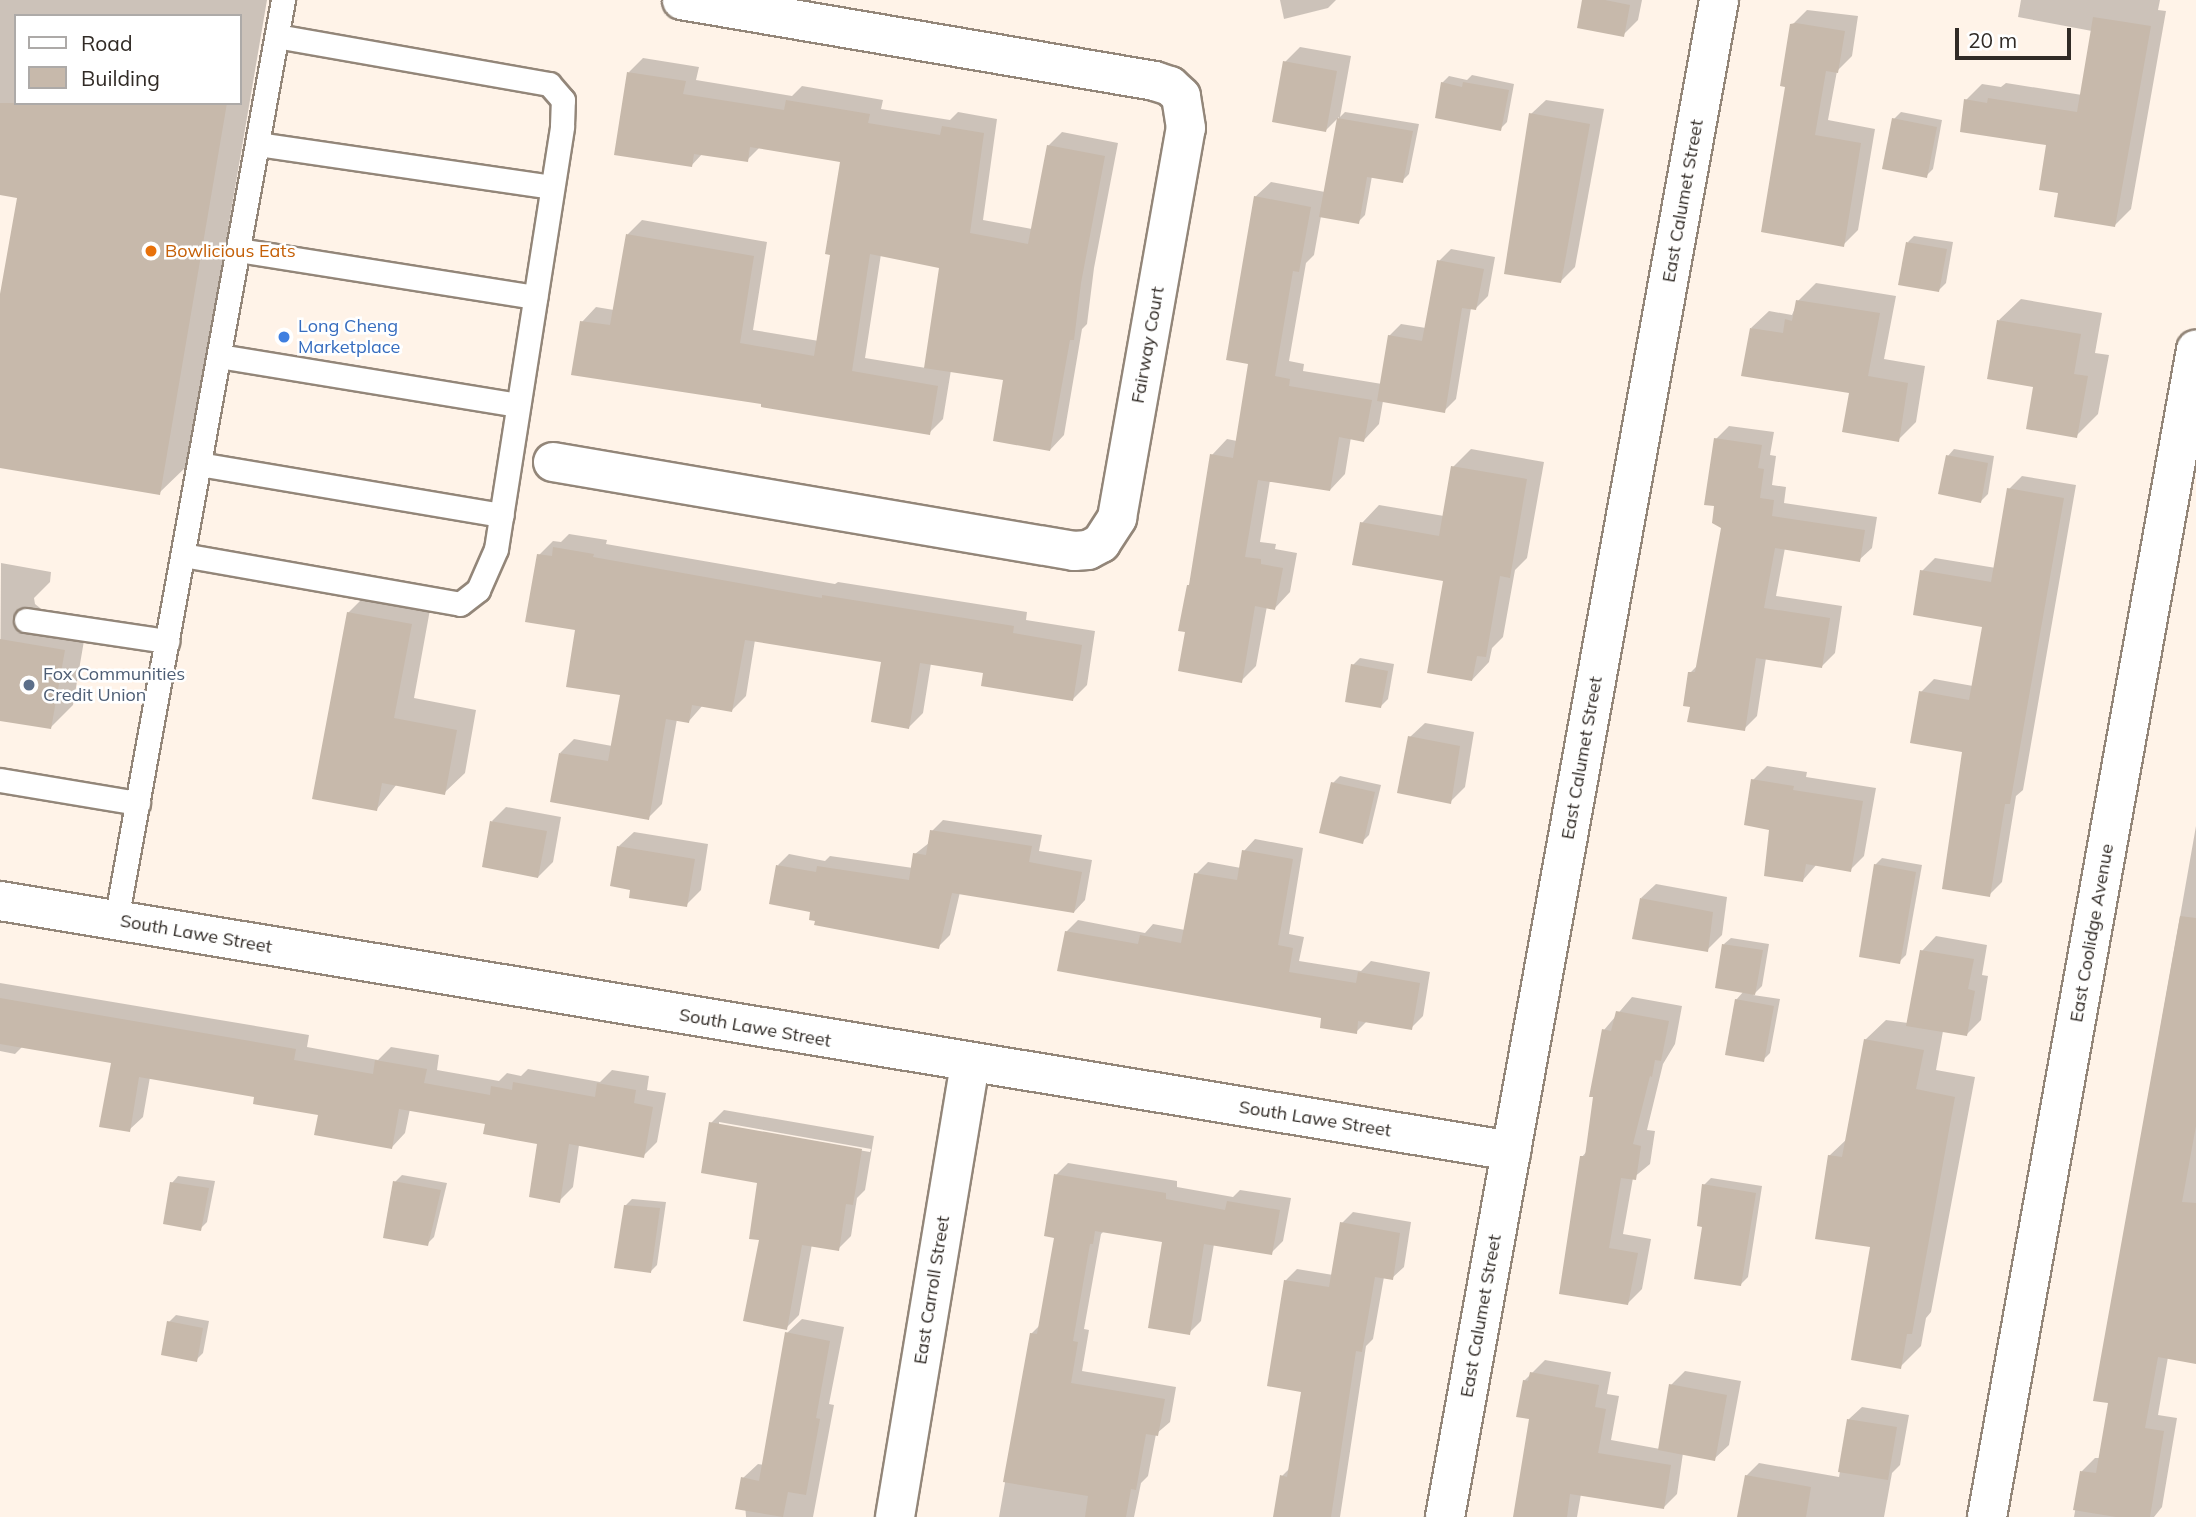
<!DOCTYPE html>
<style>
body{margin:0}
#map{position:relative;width:2196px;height:1517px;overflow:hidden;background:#fff3e8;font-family:Mulish,sans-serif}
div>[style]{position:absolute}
.shadow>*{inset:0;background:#0003}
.building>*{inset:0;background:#c7b9ab}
.roads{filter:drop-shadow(2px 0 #938679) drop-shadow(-2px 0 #938679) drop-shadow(0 2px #938679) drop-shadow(0 -2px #938679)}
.lane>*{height:23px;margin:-11.5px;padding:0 11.5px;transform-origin:11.5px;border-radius:11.5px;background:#fff}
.street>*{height:38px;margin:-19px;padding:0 19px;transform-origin:19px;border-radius:19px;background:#fff}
.secondary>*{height:38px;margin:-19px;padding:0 19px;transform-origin:19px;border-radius:19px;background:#fff}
.dots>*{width:19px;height:19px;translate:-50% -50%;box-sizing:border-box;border:4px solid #fff;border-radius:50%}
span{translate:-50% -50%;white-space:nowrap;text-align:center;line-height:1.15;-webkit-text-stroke:5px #fff;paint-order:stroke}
.street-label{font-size:18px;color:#312b26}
.food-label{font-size:18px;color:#c56008}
.left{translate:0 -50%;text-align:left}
.shop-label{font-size:18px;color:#366cbe}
.service-label{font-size:18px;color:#4e5e75}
.legend{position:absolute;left:14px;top:14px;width:228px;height:91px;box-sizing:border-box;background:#fff;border:2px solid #adaaa8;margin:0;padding:9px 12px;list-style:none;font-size:21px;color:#312b26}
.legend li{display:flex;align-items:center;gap:14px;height:35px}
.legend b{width:35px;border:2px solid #adaaa8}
.scale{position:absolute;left:1955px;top:28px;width:116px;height:32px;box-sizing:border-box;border:4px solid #312b26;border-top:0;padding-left:9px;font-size:21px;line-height:24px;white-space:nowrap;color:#312b26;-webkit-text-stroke:5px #fff;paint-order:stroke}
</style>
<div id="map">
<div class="shadow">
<div style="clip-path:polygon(evenodd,0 0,267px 0,188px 465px,159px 493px,0 466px,0 305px,19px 196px,0 193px,0 0,16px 16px,240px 16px,240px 103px,16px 103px,16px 16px)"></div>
<div style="clip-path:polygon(1280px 0,1336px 0,1328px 8px,1284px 19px)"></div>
<div style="clip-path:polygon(1584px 0,1642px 0,1638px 20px,1623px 35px)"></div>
<div style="clip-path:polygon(2021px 0,2160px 0,2158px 10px,2166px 11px,2131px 209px,2115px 225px,2060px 192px,2048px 143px,1966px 100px,1982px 84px,2001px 87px,2006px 83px,2082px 95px,2092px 31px,2018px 17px)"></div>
<div style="clip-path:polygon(1807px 10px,1858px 16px,1852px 56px,1837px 71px,1828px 120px,1875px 129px,1858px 230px,1843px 245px,1787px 85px,1792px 25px)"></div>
<div style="clip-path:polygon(1300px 47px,1351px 56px,1340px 117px,1345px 112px,1419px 124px,1409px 174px,1402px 181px,1372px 176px,1365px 215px,1358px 222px,1321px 216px,1314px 255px,1306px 263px,1289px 361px,1304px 364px,1303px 371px,1382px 384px,1389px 336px,1401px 324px,1426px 328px,1439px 261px,1451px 249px,1495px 257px,1488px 296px,1476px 308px,1471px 308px,1456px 399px,1444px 411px,1383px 401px,1379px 424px,1364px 440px,1351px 437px,1345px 474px,1330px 490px,1270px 480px,1260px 542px,1276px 544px,1275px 549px,1297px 553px,1290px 592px,1275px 608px,1267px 606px,1256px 666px,1241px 681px,1187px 631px,1188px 586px,1192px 582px,1212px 455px,1227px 439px,1237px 441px,1250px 362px,1255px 197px,1271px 182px,1325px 192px,1339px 117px,1326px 130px,1285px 62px)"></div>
<div style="clip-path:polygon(evenodd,643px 58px,699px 67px,696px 80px,792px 96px,802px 86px,883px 100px,881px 109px,950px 120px,958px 112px,997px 119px,983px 220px,1032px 229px,1048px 146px,1062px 132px,1118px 143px,1094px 268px,1087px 324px,1082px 329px,1064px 435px,1050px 450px,1005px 379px,951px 370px,943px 419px,929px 433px,763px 402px,582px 322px,596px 307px,614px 310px,628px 234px,642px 220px,767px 242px,753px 330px,819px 341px,832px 254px,842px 161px,760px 147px,747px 160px,703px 153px,691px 166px,629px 72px,643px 58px,881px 254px,941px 267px,926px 368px,865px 358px,881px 254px)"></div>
<div style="clip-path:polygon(1472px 75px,1514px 84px,1507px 122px,1500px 129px,1442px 83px,1449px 76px,1467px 80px)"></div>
<div style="clip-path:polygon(1546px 100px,1604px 109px,1575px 267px,1560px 282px,1531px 114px)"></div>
<div style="clip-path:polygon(1901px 112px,1942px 120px,1933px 169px,1926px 176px,1894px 119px)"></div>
<div style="clip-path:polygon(1914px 236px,1953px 242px,1946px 283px,1939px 290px,1908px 242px)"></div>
<div style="clip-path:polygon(1816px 283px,1896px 296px,1884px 359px,1925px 366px,1916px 422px,1898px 440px,1851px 391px,1751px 328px,1769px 311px,1792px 315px,1798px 301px)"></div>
<div style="clip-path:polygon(2021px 299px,2102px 313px,2095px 353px,2109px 355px,2098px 414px,2076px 436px,2035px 386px,1999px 320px)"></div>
<div style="clip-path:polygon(1729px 426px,1774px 432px,1770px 455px,1776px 456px,1772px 485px,1786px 487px,1784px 503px,1877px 517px,1872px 548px,1859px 560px,1785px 548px,1776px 596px,1842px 606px,1835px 653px,1822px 666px,1766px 658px,1757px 716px,1744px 729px,1691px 705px,1690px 673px,1698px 665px,1723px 527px,1716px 505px,1716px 439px)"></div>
<div style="clip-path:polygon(1471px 449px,1544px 462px,1527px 558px,1515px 570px,1503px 637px,1492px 648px,1489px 662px,1472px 680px,1445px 580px,1362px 523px,1379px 505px,1444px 516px,1453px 467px)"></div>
<div style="clip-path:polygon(1954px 449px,1994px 456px,1988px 494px,1981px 501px,1948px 456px)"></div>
<div style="clip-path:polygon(2022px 476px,2076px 485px,2023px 790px,2016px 796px,2002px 882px,1989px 895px,1964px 751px,1921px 692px,1934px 679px,1973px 686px,1985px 626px,1922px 571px,1935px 558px,1996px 568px,2009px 489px)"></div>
<div style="clip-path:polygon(569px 534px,607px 540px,606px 544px,835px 584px,838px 582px,1027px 612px,1026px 620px,1095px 631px,1087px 685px,1073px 699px,984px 671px,931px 663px,923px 713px,909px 727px,883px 661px,755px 640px,746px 696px,732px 710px,703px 705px,689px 721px,677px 719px,662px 804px,648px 818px,560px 753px,574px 739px,612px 746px,622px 694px,577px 629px,539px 555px,553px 541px,561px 542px)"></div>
<div style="clip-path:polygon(1px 563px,51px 572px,50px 582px,34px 598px,35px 604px,45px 612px,86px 629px,73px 705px,51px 727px,0 719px)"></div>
<div style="clip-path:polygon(369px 592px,431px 604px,414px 698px,476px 710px,465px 773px,444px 793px,397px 784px,376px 810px,348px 613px)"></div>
<div style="clip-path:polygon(1360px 658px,1394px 664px,1388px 699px,1381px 706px,1353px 665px)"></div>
<div style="clip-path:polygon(1425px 723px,1474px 732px,1465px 787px,1450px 802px,1410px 737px)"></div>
<div style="clip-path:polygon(1767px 766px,1807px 772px,1806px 777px,1876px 788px,1864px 856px,1850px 870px,1817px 864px,1803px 880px,1771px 829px,1753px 780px)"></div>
<div style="clip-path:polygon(1340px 776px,1381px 785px,1369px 835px,1362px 842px,1333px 783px)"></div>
<div style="clip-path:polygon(506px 807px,561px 817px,553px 862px,538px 877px,492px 821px)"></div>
<div style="clip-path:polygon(943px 820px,1042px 835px,1039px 851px,1092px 860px,1085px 900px,1074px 912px,960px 892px,950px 935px,938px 947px,812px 911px,778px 865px,789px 854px,825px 861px,830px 856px,913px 868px,915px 854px,929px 843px,932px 831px)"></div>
<div style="clip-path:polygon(2196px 826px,2196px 1362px,2168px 1357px,2158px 1415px,2177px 1418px,2162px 1507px,2154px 1517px,2074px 1517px,2082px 1471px,2095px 1458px,2100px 1458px,2110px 1402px,2095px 1399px)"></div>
<div style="clip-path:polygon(634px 832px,708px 844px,701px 890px,686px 905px,632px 889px,619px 846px)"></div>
<div style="clip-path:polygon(1255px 839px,1303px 848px,1289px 934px,1304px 937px,1299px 961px,1361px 971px,1371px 961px,1430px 972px,1423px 1016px,1411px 1028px,1368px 1020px,1356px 1032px,1323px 1017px,1066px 932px,1078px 920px,1145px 933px,1153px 924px,1185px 930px,1196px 874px,1208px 862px,1241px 868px,1244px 851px)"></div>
<div style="clip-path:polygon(1882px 858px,1922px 865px,1906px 955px,1899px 962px,1875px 865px)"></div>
<div style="clip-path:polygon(1656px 884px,1727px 897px,1722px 935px,1707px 950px,1641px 898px)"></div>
<div style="clip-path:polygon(1936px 936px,1987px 945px,1982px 975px,1988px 976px,1981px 1020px,1966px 1035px,1943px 1031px,1936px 1070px,1975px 1077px,1931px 1312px,1926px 1318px,1921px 1346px,1900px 1367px,1872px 1246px,1829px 1156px,1848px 1138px,1865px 1040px,1886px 1020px,1908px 1023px,1922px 951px)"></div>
<div style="clip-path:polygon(1731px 938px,1769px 944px,1762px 986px,1753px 995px,1780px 999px,1770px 1053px,1763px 1060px,1736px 1000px,1744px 991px,1724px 944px)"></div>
<div style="clip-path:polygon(0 983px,309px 1035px,307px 1047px,378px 1060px,391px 1047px,439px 1055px,437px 1070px,499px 1081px,507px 1073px,521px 1076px,528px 1069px,600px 1082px,612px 1070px,649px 1076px,647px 1090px,666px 1093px,657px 1142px,643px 1156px,579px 1145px,573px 1187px,559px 1201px,539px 1143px,487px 1123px,410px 1109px,405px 1133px,392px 1147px,320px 1114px,256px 1096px,150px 1077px,143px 1117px,129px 1130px,113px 1062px,23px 1046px,15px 1054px,0 1051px)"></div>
<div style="clip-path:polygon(1632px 997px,1682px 1006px,1675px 1044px,1663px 1064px,1647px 1130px,1655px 1131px,1650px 1164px,1633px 1178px,1623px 1234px,1651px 1239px,1642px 1289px,1628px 1303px,1561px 1292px,1582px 1157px,1587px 1151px,1604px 1030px)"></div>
<div style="clip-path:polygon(evenodd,724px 1110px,874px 1136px,865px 1190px,857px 1198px,851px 1236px,838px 1249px,812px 1244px,799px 1315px,786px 1328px,759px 1182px,711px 1123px,724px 1110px,719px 1122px,871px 1149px,870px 1152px,719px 1126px,719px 1122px)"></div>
<div style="clip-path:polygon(1068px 1163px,1177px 1181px,1177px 1187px,1233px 1197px,1240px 1190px,1291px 1198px,1283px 1241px,1271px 1253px,1214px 1244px,1201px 1321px,1189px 1333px,1164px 1241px,1104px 1231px,1101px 1234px,1084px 1329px,1089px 1330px,1082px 1371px,1176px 1387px,1170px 1422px,1156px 1434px,1148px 1476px,1141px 1483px,1134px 1517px,999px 1517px,1031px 1334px,1041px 1324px,1056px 1236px,1056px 1175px)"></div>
<div style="clip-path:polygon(402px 1175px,447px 1183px,434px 1237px,427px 1244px,395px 1182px)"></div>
<div style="clip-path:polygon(178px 1176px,215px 1181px,207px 1222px,200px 1229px,172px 1183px)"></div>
<div style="clip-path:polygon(1711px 1178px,1762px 1186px,1748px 1277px,1741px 1284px,1704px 1225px,1704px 1185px)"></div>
<div style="clip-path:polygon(632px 1199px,666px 1202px,657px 1265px,650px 1272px,625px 1206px)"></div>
<div style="clip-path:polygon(1353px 1212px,1411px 1222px,1404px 1267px,1392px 1278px,1384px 1277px,1373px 1339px,1366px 1346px,1340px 1517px,1275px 1517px,1282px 1476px,1291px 1467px,1303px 1390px,1285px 1281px,1297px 1269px,1333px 1275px,1342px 1223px)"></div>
<div style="clip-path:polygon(176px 1315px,209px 1321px,203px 1353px,196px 1360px,169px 1322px)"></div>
<div style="clip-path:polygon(802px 1319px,844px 1327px,829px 1404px,834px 1405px,813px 1517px,746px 1517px,743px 1478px,758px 1464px,764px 1465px,787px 1333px)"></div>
<div style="clip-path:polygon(1545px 1360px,1611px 1372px,1607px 1394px,1619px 1396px,1611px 1440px,1660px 1449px,1671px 1385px,1685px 1371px,1741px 1381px,1729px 1445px,1714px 1459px,1683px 1453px,1677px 1494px,1664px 1507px,1581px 1494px,1577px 1517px,1514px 1517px,1531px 1418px,1524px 1381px)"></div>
<div style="clip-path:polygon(1862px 1407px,1909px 1415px,1900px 1465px,1892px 1473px,1884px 1517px,1739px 1517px,1746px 1476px,1759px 1463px,1839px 1477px,1849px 1419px)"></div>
</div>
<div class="building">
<div style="clip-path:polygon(1582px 0,1605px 0,1630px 5px,1624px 37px,1577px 28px)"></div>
<div style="clip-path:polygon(2093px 17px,2151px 26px,2115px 227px,2054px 217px,2058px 193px,2039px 190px,2046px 145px,1960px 132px,1964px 99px,1987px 103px,1988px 98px,2077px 112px)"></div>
<div style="clip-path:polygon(1796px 23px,1845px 31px,1838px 73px,1826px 71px,1815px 135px,1861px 143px,1844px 247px,1761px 232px,1785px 87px,1780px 86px,1790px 24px)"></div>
<div style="clip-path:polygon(1283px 61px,1337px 71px,1326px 132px,1272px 122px)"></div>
<div style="clip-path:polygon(627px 72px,686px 81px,683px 94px,784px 110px,786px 100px,870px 114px,868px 123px,940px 135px,942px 126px,984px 133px,970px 233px,1028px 244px,1047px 145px,1105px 156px,1081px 283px,1074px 340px,1070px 340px,1050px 451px,993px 441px,1003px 380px,924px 368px,939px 268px,870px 254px,852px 371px,938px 386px,930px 435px,761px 407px,761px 404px,571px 375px,580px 321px,610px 325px,626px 234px,754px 256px,740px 343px,814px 356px,830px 255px,825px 254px,840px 162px,750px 147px,748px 162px,694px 154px,692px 167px,614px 155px)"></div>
<div style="clip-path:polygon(1441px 82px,1462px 87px,1463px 82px,1509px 90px,1501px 131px,1435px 118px)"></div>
<div style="clip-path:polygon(0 103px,227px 103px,160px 495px,0 468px,0 294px,17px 198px,0 195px)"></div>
<div style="clip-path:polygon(1529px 113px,1590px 124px,1561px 283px,1504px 274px)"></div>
<div style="clip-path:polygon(1337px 118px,1413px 131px,1403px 183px,1367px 177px,1359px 224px,1319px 217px)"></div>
<div style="clip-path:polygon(1892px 118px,1937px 127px,1927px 178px,1882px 169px)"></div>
<div style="clip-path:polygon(1254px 196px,1311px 207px,1299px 272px,1293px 271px,1275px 376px,1290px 379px,1289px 386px,1372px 400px,1364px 442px,1339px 437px,1330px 491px,1258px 480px,1245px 557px,1261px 559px,1261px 564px,1283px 568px,1275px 610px,1255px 606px,1242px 683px,1178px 671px,1185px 632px,1178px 631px,1187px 585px,1189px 585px,1210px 454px,1233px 458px,1248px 364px,1226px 360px)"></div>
<div style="clip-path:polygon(1906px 242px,1947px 249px,1939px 292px,1898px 285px)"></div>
<div style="clip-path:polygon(1437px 260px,1484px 269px,1476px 310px,1462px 308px,1445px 413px,1377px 401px,1388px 335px,1422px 341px)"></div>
<div style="clip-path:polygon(1796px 300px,1880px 313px,1868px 376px,1908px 383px,1899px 442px,1842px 432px,1849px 393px,1741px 376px,1750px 328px,1783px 333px,1785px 319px,1792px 321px)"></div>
<div style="clip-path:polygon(1997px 320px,2081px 334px,2074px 374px,2088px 376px,2077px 438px,2026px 429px,2033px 387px,1987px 379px)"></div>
<div style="clip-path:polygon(1714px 438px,1762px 445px,1758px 468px,1764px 469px,1760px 498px,1774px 500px,1772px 516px,1865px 530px,1860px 562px,1775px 548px,1764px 608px,1830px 618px,1822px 668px,1756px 658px,1745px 731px,1687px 722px,1690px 707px,1683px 706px,1688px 672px,1695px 672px,1721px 528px,1712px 523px,1714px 506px,1704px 505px)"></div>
<div style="clip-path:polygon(1946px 455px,1988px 463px,1981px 503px,1938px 494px)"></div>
<div style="clip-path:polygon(1451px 466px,1527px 479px,1510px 578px,1500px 576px,1486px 657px,1477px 656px,1472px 681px,1427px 673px,1443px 581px,1352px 565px,1360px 522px,1439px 536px)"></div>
<div style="clip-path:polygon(2007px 488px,2064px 498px,2010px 804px,2005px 804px,1990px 897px,1942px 889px,1962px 752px,1910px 743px,1919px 691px,1969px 700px,1982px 627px,1913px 615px,1920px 570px,1991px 582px)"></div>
<div style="clip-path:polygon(553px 547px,594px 554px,593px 557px,822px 598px,822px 595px,1014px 626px,1013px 633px,1082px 645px,1073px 701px,981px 686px,983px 673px,920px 663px,909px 729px,871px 722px,881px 662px,745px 640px,732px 712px,692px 705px,689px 723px,666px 719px,649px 820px,550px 802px,559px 753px,608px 761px,620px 695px,566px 687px,575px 630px,525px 622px,537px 554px,552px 556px)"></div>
<div style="clip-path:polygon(347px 612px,412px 624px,394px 718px,457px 730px,445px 795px,382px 783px,377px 811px,312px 799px)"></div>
<div style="clip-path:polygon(0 639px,65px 650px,51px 729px,0 721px)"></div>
<div style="clip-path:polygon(1351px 664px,1388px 671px,1381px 708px,1345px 702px)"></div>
<div style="clip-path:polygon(1408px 736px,1460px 746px,1451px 804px,1397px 793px)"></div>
<div style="clip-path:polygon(1751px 779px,1794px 786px,1793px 790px,1863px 801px,1851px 872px,1806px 864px,1803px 882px,1764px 876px,1769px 830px,1744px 825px)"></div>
<div style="clip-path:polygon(1331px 782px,1375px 792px,1363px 844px,1319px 833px)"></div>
<div style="clip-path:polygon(490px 821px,547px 831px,538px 878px,482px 867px)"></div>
<div style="clip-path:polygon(930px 830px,1032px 846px,1029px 862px,1082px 872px,1074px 913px,952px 893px,939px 949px,814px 925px,815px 921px,809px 920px,810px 912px,769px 904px,776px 865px,816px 872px,817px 866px,909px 880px,913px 853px,926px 855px)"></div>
<div style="clip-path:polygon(617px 846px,695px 859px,687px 907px,629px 898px,630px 890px,610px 886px)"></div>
<div style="clip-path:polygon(1242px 850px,1293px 859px,1278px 945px,1293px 948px,1289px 972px,1356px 983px,1358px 972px,1420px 983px,1412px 1030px,1358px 1021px,1357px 1034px,1320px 1028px,1321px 1018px,1057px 971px,1065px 931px,1138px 944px,1140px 935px,1181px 943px,1194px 873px,1237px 880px)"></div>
<div style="clip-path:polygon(1874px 864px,1916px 872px,1900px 964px,1859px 957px)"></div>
<div style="clip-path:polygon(1640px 898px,1713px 912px,1708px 952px,1632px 939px)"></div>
<div style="clip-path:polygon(2180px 916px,2196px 918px,2196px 1126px,2182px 1202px,2196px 1203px,2196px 1364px,2158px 1357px,2145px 1428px,2164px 1431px,2150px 1517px,2116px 1517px,2073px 1510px,2080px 1471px,2096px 1473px,2108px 1403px,2093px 1401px)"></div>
<div style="clip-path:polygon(1722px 944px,1763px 950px,1755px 995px,1715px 988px)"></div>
<div style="clip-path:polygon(1920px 950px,1974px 959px,1968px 989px,1975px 991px,1967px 1036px,1906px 1026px)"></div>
<div style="clip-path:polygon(0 998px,296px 1049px,294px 1060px,373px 1074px,375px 1060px,427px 1069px,424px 1083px,490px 1095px,491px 1086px,512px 1090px,513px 1082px,595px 1097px,597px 1083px,636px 1090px,634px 1103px,653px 1107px,644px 1158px,569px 1144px,560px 1203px,529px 1197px,537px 1144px,483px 1134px,485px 1124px,399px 1109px,392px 1149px,314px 1135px,318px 1115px,253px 1104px,254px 1097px,139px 1077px,130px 1132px,99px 1127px,111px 1063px,0 1044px)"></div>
<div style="clip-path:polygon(1735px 999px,1774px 1006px,1764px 1062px,1725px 1055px)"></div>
<div style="clip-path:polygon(1616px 1011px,1669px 1021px,1661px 1061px,1655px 1060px,1652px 1077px,1650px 1076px,1633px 1144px,1641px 1146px,1636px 1180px,1621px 1178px,1609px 1248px,1638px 1253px,1628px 1305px,1559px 1294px,1580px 1156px,1585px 1156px,1593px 1097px,1589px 1097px,1602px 1029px,1611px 1031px)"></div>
<div style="clip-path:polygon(1864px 1039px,1924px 1050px,1916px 1089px,1955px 1097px,1912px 1334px,1907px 1334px,1901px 1369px,1851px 1360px,1870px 1247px,1815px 1239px,1828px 1155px,1842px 1157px)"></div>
<div style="clip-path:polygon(709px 1122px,862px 1149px,853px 1205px,846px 1204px,839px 1251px,802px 1245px,787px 1330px,743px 1321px,759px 1240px,749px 1239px,757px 1183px,701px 1173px)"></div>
<div style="clip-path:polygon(1054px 1174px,1166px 1193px,1166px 1199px,1225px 1210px,1227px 1201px,1280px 1210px,1272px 1255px,1204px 1244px,1190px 1335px,1148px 1328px,1162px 1242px,1095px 1231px,1093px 1244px,1090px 1244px,1073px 1341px,1078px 1342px,1071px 1383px,1165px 1399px,1158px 1436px,1146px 1434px,1136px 1490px,1131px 1489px,1126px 1517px,1085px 1517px,1088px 1496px,1003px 1482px,1030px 1333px,1037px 1334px,1054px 1238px,1044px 1236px)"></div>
<div style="clip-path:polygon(393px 1181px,441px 1190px,428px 1246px,383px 1238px)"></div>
<div style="clip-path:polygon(170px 1182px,209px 1188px,201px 1231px,163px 1224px)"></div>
<div style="clip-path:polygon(1702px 1184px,1756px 1193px,1741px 1286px,1694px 1279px,1702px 1227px,1697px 1226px)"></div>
<div style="clip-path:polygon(624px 1205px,660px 1208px,651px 1273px,614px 1268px)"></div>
<div style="clip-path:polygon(1340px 1222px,1400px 1233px,1393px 1280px,1375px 1277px,1362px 1352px,1356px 1351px,1331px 1517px,1273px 1517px,1280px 1475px,1287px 1477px,1301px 1392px,1267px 1386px,1284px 1280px,1329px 1287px)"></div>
<div style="clip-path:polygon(167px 1321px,203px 1328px,197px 1362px,161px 1355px)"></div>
<div style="clip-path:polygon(785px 1332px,830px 1341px,816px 1418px,820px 1419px,806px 1495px,788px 1492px,783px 1517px,735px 1509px,741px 1477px,759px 1481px)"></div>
<div style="clip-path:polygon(1530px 1372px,1599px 1385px,1595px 1407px,1606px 1409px,1598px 1453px,1671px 1465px,1664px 1509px,1570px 1494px,1567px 1517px,1513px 1517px,1529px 1419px,1516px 1417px,1523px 1380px,1528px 1381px)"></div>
<div style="clip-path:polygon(1669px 1384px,1727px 1395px,1715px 1461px,1658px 1450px)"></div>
<div style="clip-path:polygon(1847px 1419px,1897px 1427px,1888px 1480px,1838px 1472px)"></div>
<div style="clip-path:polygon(1745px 1475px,1811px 1487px,1806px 1517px,1737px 1517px)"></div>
</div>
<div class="roads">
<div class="lane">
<div style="left:258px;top:144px;width:297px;rotate:8.3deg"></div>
<div style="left:238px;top:250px;width:301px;rotate:9deg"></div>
<div style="left:219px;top:356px;width:303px;rotate:9.3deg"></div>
<div style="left:199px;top:464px;width:307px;rotate:9.6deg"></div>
<div style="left:183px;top:555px;width:281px;rotate:10deg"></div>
<div style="left:460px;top:604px;width:23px;rotate:-38deg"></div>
<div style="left:478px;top:590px;width:45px;rotate:-66.3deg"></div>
<div style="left:496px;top:549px;width:428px;rotate:-81.1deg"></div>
<div style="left:562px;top:126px;width:26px;rotate:-88deg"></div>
<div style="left:563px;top:100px;width:21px;rotate:-131deg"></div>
<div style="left:549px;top:84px;width:276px;rotate:-170deg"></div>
<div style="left:26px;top:620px;width:143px;rotate:8.5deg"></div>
<div style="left:0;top:780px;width:140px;rotate:9.5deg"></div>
<div style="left:116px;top:920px;width:935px;rotate:-79.71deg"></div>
</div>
<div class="street">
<div style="left:553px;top:462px;width:529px;rotate:9.69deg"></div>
<div style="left:1074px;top:551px;width:14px;rotate:-4deg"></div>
<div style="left:1088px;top:550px;width:15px;rotate:-28deg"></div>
<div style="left:1101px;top:543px;width:30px;rotate:-57deg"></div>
<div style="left:1117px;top:518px;width:396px;rotate:-80deg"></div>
<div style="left:1186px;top:128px;width:32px;rotate:-99deg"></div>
<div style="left:1181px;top:96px;width:15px;rotate:-138deg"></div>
<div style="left:1170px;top:86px;width:16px;rotate:-162deg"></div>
<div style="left:1155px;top:81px;width:480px;rotate:-170.3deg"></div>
<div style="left:895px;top:1517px;width:459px;rotate:-80.6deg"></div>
<div style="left:1987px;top:1517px;width:1186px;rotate:-79.85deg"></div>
</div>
<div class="secondary">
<div style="left:0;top:901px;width:1532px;rotate:9.39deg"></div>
<div style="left:1445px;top:1517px;width:1542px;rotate:-79.76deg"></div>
</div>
</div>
<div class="dots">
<div style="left:151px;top:251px;background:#e8710a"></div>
<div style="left:284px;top:337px;background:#3f7fe0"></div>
<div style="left:29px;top:685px;background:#5c6f8a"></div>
</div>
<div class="street-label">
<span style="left:1683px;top:201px;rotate:-80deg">East Calumet Street</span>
<span style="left:1148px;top:345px;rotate:-80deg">Fairway Court</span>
<span style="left:1582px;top:758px;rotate:-80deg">East Calumet Street</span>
<span style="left:2092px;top:933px;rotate:-80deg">East Coolidge Avenue</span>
<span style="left:196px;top:934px;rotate:10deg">South Lawe Street</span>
<span style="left:755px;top:1028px;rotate:10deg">South Lawe Street</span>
<span style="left:1315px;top:1119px;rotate:9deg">South Lawe Street</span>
<span style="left:932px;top:1290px;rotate:-81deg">East Carroll Street</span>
<span style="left:1481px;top:1316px;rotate:-80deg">East Calumet Street</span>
</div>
<div class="food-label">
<span class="left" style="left:165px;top:251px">Bowlicious Eats</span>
</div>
<div class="shop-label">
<span class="left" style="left:298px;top:337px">Long Cheng<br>Marketplace</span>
</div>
<div class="service-label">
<span class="left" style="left:43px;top:685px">Fox Communities<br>Credit Union</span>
</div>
<ul class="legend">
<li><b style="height:9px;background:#fff"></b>Road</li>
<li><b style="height:19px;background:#c7b9ab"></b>Building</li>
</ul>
<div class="scale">20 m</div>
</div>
